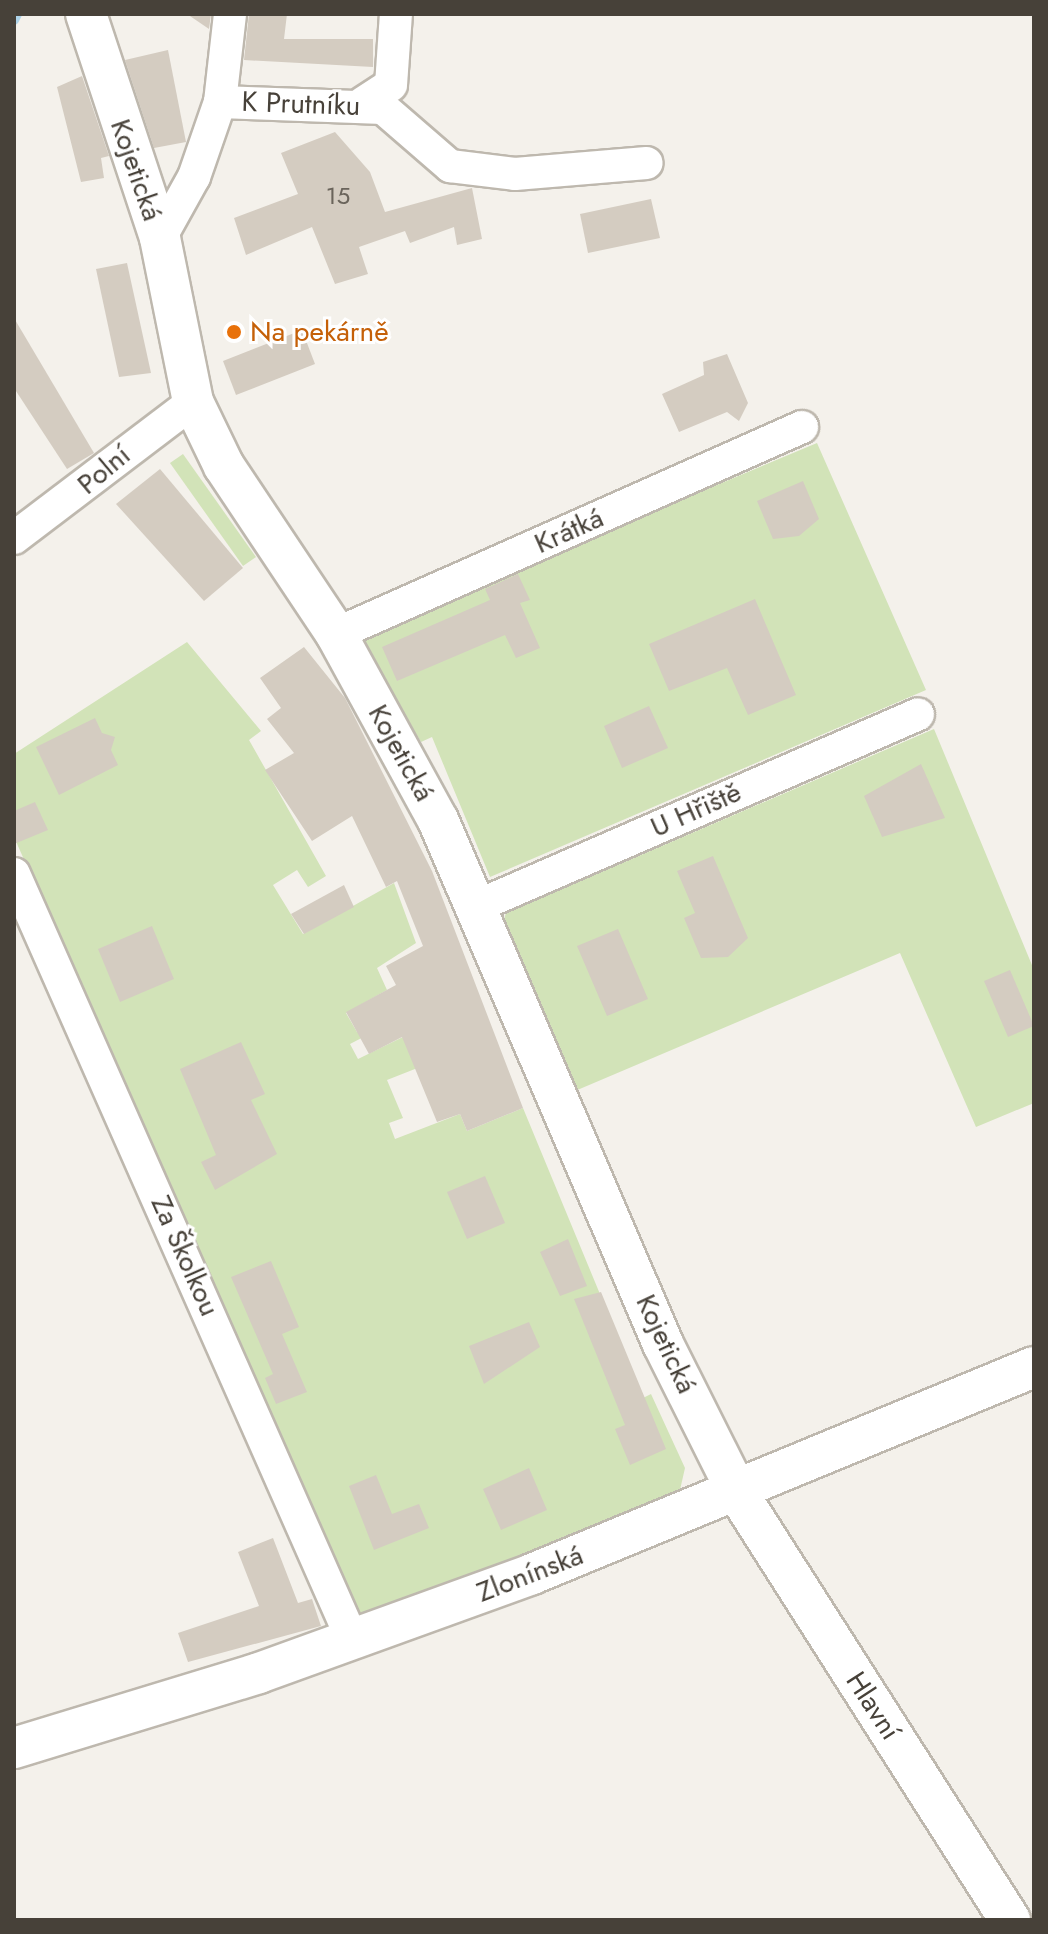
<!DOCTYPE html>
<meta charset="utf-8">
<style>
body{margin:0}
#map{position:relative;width:1048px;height:1934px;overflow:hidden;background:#f4f1eb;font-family:Jost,sans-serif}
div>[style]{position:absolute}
.green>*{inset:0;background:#d2e3b8}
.stream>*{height:10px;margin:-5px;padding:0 5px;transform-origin:5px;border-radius:5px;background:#aed3e9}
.building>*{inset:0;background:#d4ccc1}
.roads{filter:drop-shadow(2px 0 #beb8ae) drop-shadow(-2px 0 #beb8ae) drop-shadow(0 2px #beb8ae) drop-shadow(0 -2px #beb8ae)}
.minor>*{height:32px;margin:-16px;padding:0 16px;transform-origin:16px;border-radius:16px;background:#fff}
.tertiary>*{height:40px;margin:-20px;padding:0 20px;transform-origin:20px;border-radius:20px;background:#fff}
.dots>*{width:22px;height:22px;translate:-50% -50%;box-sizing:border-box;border:4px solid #fff;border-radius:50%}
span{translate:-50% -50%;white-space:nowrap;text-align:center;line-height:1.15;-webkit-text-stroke:6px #fff;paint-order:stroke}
.number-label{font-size:24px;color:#6a645b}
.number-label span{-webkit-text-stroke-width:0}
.street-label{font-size:28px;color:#474139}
.food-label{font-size:28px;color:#c56008}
.left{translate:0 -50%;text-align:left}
.frame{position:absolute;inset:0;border:16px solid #474139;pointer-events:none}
</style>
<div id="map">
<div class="green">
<div style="clip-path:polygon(817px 443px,926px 690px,490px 877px,432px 737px,421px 742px,357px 636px)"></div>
<div style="clip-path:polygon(183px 454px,256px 557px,243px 566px,170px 463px)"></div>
<div style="clip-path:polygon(187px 642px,261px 731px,249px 740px,326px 876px,308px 887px,297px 870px,273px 885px,303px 934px,394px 883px,416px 943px,377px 968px,387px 990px,346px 1013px,357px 1032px,398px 1019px,350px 1044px,358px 1059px,409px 1034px,420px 1067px,387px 1080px,403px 1118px,389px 1123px,395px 1139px,460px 1114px,467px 1131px,523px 1108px,643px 1398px,651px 1394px,685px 1468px,677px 1503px,359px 1615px,14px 837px,14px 754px)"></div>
<div style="clip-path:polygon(934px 729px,1034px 970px,1034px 1103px,976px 1127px,900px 953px,575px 1091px,503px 922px,506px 913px)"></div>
</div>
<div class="stream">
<div style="left:14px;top:20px;width:7px;rotate:-63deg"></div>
</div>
<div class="building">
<div style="clip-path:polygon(187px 14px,211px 14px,209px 29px)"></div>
<div style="clip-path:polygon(249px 14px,287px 14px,284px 39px,373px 39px,373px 67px,244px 60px)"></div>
<div style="clip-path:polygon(168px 50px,186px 142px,154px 148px,125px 60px)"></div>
<div style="clip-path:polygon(82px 76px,109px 156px,101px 158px,104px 178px,81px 182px,57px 87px)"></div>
<div style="clip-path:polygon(335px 132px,370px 172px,385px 212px,472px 188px,482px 239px,457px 245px,454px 227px,410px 243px,405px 231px,359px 247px,368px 274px,335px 284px,312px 227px,246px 255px,234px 218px,298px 194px,281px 153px)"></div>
<div style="clip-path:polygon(651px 199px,660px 238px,588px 253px,580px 214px)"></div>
<div style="clip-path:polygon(127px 263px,151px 373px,119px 377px,96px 269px)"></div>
<div style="clip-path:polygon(14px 318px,94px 453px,67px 469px,14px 388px)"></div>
<div style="clip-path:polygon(302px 330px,315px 364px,236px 395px,223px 361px)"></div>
<div style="clip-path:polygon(727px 354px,748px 403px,739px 421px,727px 412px,679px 432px,662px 394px,704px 375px,703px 362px)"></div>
<div style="clip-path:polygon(160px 469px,243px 568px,204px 601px,116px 504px)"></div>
<div style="clip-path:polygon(803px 481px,819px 519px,799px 536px,773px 539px,757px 501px)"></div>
<div style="clip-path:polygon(518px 574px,530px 600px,520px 603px,540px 648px,516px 658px,505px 635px,397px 681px,382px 647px,490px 600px,485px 589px)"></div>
<div style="clip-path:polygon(755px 599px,796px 695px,748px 715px,727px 668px,669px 691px,649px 644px)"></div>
<div style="clip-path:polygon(304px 647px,345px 698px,432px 871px,523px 1108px,467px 1131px,460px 1114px,437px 1122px,402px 1037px,369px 1054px,346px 1012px,396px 985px,386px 966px,423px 946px,397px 881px,386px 887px,352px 816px,312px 841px,265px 770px,294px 753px,267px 719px,281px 708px,260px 678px)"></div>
<div style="clip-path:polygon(649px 706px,668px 748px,622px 768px,604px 726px)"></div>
<div style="clip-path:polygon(95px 718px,102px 733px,115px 737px,111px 750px,118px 765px,59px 795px,36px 747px)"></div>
<div style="clip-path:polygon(921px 764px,945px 818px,882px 837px,864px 796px)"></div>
<div style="clip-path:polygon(35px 802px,48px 830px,14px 844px,14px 811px)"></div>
<div style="clip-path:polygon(713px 856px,748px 938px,728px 957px,701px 958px,684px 918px,695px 913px,677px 871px)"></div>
<div style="clip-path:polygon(344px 885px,354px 907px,304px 934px,291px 914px)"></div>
<div style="clip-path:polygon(152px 926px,174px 979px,120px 1002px,98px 949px)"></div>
<div style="clip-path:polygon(618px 929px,648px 999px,607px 1016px,577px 946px)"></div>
<div style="clip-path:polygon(1010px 970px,1034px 1026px,1008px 1037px,984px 981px)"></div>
<div style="clip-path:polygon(241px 1042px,265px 1094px,251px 1100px,277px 1154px,215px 1190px,201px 1162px,216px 1155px,180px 1069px)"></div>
<div style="clip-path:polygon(485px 1176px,505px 1223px,467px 1239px,447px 1192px)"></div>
<div style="clip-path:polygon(568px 1239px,587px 1286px,560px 1296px,540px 1252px)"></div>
<div style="clip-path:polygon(271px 1261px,299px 1327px,282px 1334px,307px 1392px,276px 1404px,265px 1378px,273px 1374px,231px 1277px)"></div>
<div style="clip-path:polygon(601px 1292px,666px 1449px,630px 1465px,615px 1429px,625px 1425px,574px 1299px)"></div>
<div style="clip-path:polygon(529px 1322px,540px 1347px,484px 1384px,469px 1346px)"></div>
<div style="clip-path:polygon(529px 1468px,547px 1510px,501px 1530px,483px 1489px)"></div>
<div style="clip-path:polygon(376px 1475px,392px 1514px,419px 1504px,429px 1528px,374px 1550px,349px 1486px)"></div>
<div style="clip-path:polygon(273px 1538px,298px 1603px,312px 1599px,321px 1626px,188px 1662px,178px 1633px,259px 1606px,238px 1552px)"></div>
</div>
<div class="roads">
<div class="minor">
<div style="left:220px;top:102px;width:163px;rotate:2.1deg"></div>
<div style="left:383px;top:108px;width:89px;rotate:40.9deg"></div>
<div style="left:450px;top:166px;width:65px;rotate:7deg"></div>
<div style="left:515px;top:174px;width:132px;rotate:-4.8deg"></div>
<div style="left:363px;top:103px;width:33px;rotate:-33deg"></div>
<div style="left:391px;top:85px;width:71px;rotate:-86deg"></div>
<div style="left:160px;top:238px;width:70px;rotate:-60.9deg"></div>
<div style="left:194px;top:177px;width:79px;rotate:-70.9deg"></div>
<div style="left:220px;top:102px;width:89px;rotate:-83.5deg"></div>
<div style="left:14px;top:538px;width:225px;rotate:-37.2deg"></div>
<div style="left:336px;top:634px;width:510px;rotate:-23.95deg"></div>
<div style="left:14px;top:874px;width:836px;rotate:66.16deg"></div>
<div style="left:475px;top:907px;width:483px;rotate:-23.5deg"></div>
</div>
<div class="tertiary">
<div style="left:86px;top:14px;width:236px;rotate:71.7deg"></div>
<div style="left:160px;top:238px;width:167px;rotate:78.6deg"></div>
<div style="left:193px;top:402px;width:71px;rotate:64.2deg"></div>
<div style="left:224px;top:466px;width:202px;rotate:56.3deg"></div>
<div style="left:336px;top:634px;width:212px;rotate:61.3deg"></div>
<div style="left:438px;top:820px;width:570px;rotate:66.76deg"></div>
<div style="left:663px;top:1344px;width:165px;rotate:63.4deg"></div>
<div style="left:737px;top:1492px;width:508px;rotate:57.47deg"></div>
<div style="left:14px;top:1748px;width:256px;rotate:-17deg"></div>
<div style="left:259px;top:1673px;width:290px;rotate:-19.9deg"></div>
<div style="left:532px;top:1574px;width:543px;rotate:-22.41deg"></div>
</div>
</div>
<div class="dots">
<div style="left:234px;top:332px;background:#e8710a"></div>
</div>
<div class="number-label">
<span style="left:338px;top:196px">15</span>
</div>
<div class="street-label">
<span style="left:301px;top:104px;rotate:2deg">K Prutníku</span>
<span style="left:136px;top:170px;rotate:71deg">Kojetická</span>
<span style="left:104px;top:470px;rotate:-40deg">Polní</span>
<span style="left:569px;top:531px;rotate:-24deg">Krátká</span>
<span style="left:401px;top:753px;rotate:61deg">Kojetická</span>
<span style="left:696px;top:810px;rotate:-24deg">U Hřiště</span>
<span style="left:185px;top:1256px;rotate:66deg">Za Školkou</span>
<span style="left:666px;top:1344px;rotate:65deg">Kojetická</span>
<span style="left:530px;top:1574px;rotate:-21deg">Zlonínská</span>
<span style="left:873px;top:1706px;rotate:57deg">Hlavní</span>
</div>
<div class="food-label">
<span class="left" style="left:250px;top:332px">Na pekárně</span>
</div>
<div class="frame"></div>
</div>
